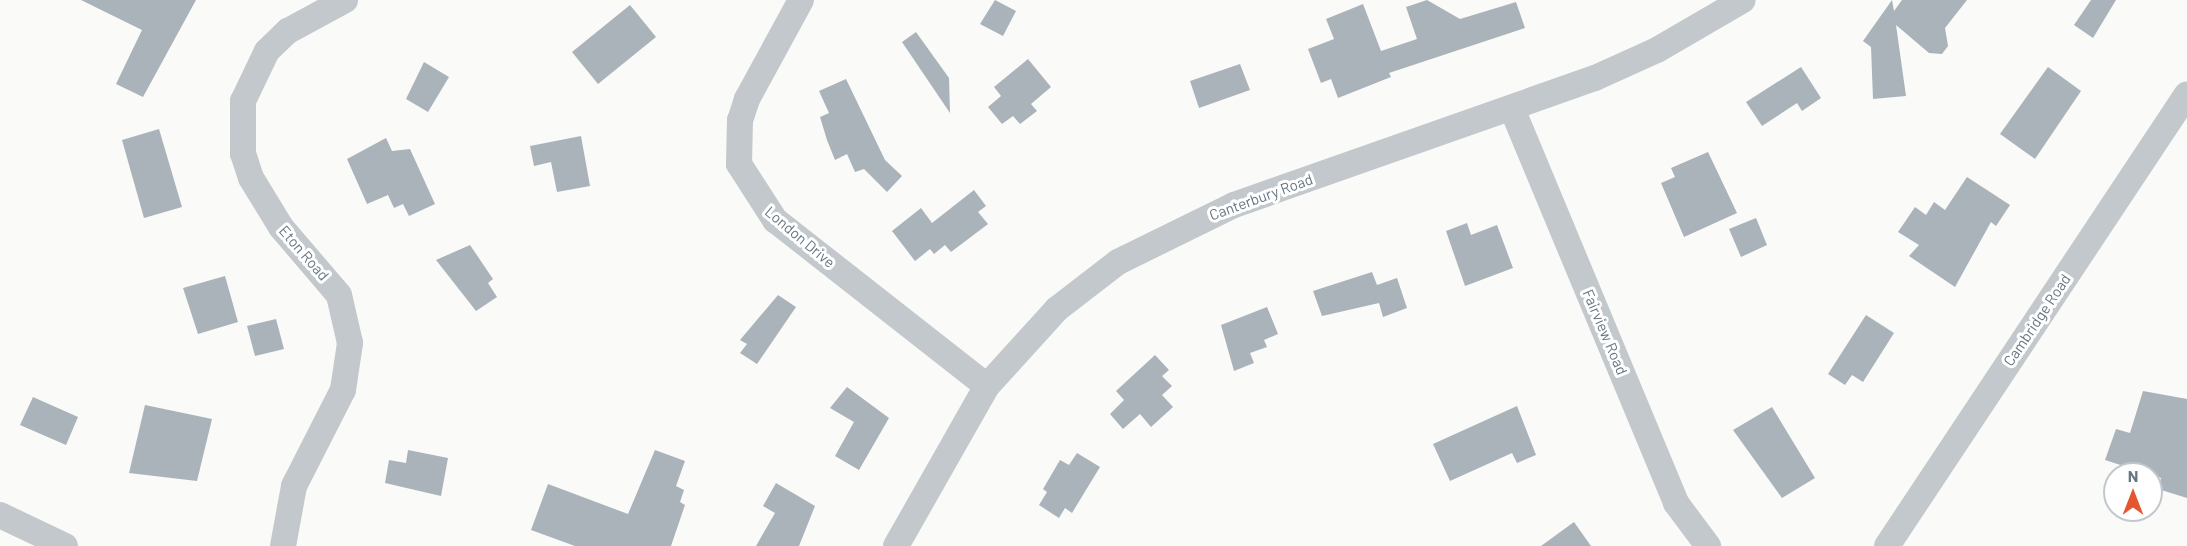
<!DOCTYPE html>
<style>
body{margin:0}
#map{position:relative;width:2187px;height:546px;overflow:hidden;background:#fafaf8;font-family:Barlow,sans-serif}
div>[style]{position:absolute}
.building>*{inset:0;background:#aab3b9}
.minor>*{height:26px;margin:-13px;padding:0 13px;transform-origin:13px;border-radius:13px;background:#c3c8cc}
span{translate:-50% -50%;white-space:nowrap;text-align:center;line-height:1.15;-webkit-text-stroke:6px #fff;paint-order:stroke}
.street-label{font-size:15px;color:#657683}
.north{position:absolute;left:2103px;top:462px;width:60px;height:60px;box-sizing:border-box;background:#fff;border:2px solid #c1c8cd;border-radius:50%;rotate:0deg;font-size:16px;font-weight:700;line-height:24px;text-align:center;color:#657683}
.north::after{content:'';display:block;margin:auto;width:21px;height:27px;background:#e4572e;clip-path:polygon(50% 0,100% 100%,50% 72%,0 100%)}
</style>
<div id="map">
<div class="building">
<div style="clip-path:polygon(81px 0,196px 0,143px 97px,116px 84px,142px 30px)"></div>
<div style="clip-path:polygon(995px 0,1016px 11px,1003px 36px,980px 24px)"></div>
<div style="clip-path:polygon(1427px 0,1460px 19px,1516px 2px,1525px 28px,1389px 73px,1391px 77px,1338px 98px,1331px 79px,1321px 83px,1308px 49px,1334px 39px,1326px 19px,1363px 4px,1381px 51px,1417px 39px,1406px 7px)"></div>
<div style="clip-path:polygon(1892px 0,1894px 11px,1902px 0,1967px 0,1945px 28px,1948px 46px,1942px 54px,1929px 53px,1896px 25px,1906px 96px,1873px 99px,1871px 47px,1863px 41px)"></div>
<div style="clip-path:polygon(2091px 0,2116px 0,2093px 38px,2074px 25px)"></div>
<div style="clip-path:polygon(630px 5px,656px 37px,598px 84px,572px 52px)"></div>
<div style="clip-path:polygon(916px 32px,949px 78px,950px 113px,902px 42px)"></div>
<div style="clip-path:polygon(1028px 59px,1051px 87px,1031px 104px,1037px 111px,1020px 124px,1013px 116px,1002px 124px,988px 107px,1001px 96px,994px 87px)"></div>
<div style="clip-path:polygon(424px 62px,449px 77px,428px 112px,406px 99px)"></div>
<div style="clip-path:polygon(1240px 64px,1250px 90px,1199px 108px,1190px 81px)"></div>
<div style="clip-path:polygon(1801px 67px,1821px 98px,1802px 111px,1797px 103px,1762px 126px,1746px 102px)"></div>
<div style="clip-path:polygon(2048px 67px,2081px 91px,2035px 159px,2000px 134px)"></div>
<div style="clip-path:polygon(846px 79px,885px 160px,902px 176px,887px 192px,864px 169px,855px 172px,847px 154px,835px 160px,827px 140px,820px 117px,829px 113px,819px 91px)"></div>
<div style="clip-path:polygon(159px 129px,182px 207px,144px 218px,122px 140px)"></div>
<div style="clip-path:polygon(581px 136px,590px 186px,557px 192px,551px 162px,534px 166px,530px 146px)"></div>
<div style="clip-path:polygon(386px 138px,392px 151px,410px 149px,435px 204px,409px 216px,403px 204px,394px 208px,388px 195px,367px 204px,347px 159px)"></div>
<div style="clip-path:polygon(1708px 152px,1737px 213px,1684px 237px,1661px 183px,1675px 177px,1671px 168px)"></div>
<div style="clip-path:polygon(1967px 177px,2010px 205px,1996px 226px,1991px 222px,1955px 287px,1909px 256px,1919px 245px,1898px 232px,1915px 207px,1926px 215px,1934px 202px,1945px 210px)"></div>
<div style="clip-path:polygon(974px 190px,986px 206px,978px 212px,988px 224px,951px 252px,945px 245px,934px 254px,930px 249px,915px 261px,892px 231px,921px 208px,932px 223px)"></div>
<div style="clip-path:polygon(1756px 218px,1767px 245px,1741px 257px,1729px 229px)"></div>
<div style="clip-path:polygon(1467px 223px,1471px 235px,1497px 225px,1513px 268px,1465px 286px,1446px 231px)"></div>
<div style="clip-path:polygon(470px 245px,493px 279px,488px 283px,497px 297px,476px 311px,436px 260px)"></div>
<div style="clip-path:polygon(1372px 272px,1377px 285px,1397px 278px,1407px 308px,1383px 317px,1379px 303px,1322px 316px,1313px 291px)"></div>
<div style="clip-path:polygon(225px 276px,238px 322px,198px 334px,183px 288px)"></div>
<div style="clip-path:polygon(778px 295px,796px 307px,757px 364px,740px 353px,747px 344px,740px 340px)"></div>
<div style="clip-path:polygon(1267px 307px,1278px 334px,1264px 340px,1267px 347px,1250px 353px,1254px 363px,1234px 371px,1221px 325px)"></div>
<div style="clip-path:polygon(1866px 315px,1894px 333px,1863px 382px,1852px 375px,1845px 385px,1828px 374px)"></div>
<div style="clip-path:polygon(276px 319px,284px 349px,255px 356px,247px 326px)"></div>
<div style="clip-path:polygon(1155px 355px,1169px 370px,1162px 376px,1172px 386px,1162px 395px,1173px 407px,1151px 427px,1140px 414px,1123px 429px,1110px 414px,1124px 400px,1116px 391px)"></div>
<div style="clip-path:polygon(847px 387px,889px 418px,859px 470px,835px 456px,854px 422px,830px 408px)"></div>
<div style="clip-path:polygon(2143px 391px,2187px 399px,2187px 498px,2158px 489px,2161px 478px,2105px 460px,2116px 429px,2130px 433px)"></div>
<div style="clip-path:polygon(33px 397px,78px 417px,66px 445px,20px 425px)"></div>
<div style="clip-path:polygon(145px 405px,212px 419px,197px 481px,129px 473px)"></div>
<div style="clip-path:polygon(1517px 406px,1536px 455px,1517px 463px,1512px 453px,1450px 481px,1433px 444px)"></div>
<div style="clip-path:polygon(1772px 407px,1815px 478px,1782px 498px,1733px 430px)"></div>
<div style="clip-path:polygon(408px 450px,448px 458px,441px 496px,385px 483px,389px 460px,406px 463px)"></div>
<div style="clip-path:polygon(655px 450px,685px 461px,676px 486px,684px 490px,680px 502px,685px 505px,671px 546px,575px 546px,531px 530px,548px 484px,628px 514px)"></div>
<div style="clip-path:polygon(1077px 453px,1100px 467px,1072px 513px,1065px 508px,1059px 518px,1039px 505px,1047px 492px,1043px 489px,1060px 460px,1069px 465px)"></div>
<div style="clip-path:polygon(776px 483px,815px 506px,799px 546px,756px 546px,775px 513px,763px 506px)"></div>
<div style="clip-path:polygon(1574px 522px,1591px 546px,1541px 546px)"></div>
</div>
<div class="minor">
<div style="left:801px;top:0;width:113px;rotate:118.6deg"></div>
<div style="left:747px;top:99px;width:22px;rotate:108deg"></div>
<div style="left:740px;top:120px;width:44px;rotate:91.3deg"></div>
<div style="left:739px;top:164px;width:67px;rotate:57.3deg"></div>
<div style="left:775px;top:220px;width:269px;rotate:38.1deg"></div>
<div style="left:1513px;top:111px;width:425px;rotate:67.4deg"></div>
<div style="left:1676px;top:503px;width:54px;rotate:53.3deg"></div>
<div style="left:0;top:515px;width:72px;rotate:25.5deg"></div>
<div style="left:283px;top:546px;width:61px;rotate:-79.6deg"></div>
<div style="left:294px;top:486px;width:108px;rotate:-63deg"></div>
<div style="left:343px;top:390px;width:48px;rotate:-81.5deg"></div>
<div style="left:350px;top:343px;width:49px;rotate:-102.9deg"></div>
<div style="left:339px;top:295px;width:89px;rotate:-130.5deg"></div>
<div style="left:281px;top:227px;width:57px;rotate:-121.5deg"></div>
<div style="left:251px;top:178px;width:25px;rotate:-108deg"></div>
<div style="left:243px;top:154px;width:53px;rotate:-90deg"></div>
<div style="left:243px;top:101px;width:55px;rotate:-64.4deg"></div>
<div style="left:267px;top:51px;width:29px;rotate:-44deg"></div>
<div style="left:288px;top:31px;width:65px;rotate:-28.5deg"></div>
<div style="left:896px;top:546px;width:184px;rotate:-60.4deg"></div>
<div style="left:987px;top:386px;width:104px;rotate:-47.7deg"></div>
<div style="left:1057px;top:309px;width:77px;rotate:-37.6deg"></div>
<div style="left:1118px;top:262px;width:129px;rotate:-26.2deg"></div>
<div style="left:1234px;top:205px;width:383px;rotate:-19.4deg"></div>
<div style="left:1595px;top:78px;width:68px;rotate:-24.3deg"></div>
<div style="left:1657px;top:50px;width:99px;rotate:-30.2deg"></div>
<div style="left:1887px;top:546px;width:542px;rotate:-56.43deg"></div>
</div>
<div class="street-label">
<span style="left:1261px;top:197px;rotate:-20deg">Canterbury Road</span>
<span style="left:800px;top:237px;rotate:40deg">London Drive</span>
<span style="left:304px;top:253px;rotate:49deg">Eton Road</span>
<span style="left:2037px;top:320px;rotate:-56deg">Cambridge Road</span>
<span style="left:1605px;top:332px;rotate:67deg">Fairview Road</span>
</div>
<div class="north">N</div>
</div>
